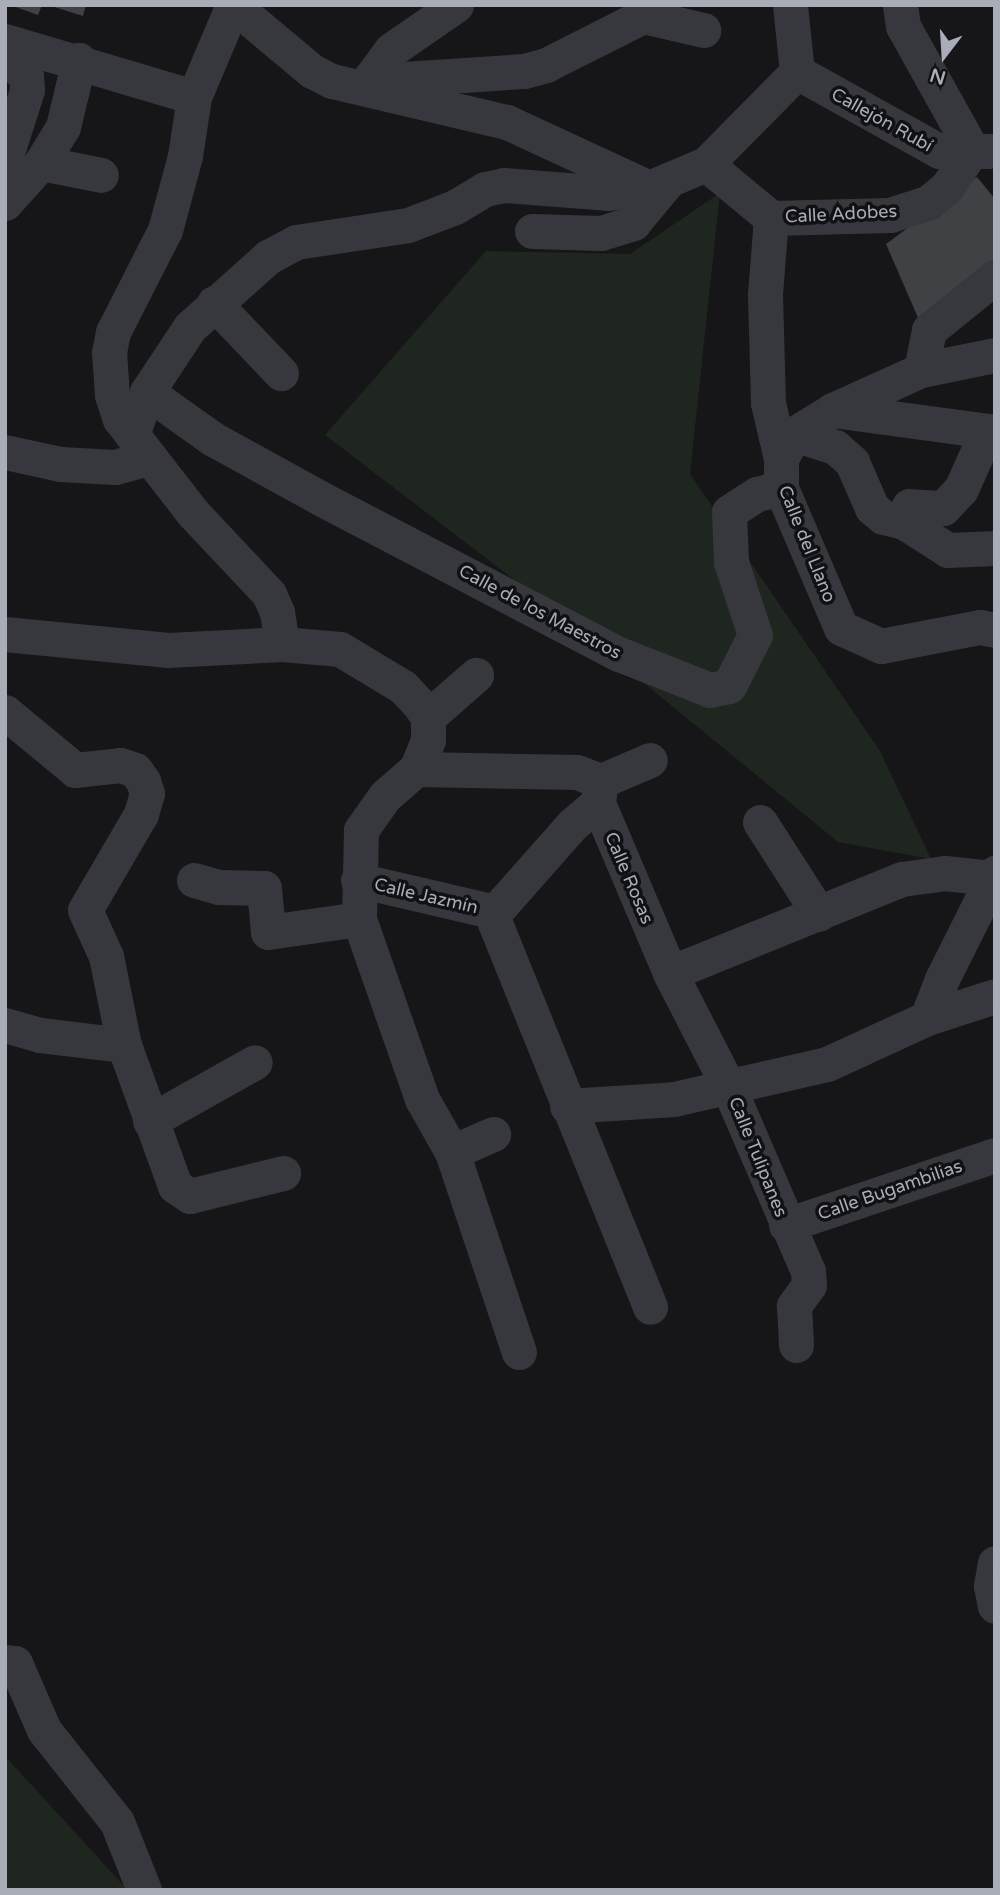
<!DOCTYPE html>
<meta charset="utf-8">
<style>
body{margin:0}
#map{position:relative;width:1000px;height:1895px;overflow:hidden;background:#161618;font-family:"Varela Round",sans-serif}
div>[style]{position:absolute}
.green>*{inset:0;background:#1e261f}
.building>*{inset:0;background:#404145}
.minor>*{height:35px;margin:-17.5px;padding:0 17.5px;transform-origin:17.5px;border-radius:17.5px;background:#37383d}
span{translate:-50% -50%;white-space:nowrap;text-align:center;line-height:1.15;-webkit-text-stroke:7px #111113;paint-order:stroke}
.street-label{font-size:18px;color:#a8adb8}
.frame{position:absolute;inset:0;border:7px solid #a8adb8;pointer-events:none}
.north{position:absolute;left:909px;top:21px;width:70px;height:70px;-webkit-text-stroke:5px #111113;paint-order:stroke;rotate:197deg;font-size:19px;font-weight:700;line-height:28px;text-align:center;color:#a8adb8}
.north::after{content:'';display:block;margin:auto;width:24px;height:32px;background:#a8adb8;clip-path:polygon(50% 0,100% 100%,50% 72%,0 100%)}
</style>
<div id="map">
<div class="green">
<div style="clip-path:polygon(720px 193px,690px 474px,880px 751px,931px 859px,838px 842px,572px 624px,325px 435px,486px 251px,630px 254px)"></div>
<div style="clip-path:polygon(5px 1756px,124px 1886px,124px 1890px,5px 1890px)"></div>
</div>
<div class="building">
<div style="clip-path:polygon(10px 5px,42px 5px,38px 15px)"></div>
<div style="clip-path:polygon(48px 5px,86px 5px,83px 16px)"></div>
<div style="clip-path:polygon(977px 177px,995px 199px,995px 269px,919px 320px,886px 244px)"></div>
</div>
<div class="minor">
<div style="left:233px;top:5px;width:100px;rotate:113deg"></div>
<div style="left:194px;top:97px;width:60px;rotate:98.7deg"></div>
<div style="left:185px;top:156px;width:77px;rotate:105.1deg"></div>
<div style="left:165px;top:230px;width:114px;rotate:117deg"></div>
<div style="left:113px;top:332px;width:20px;rotate:101deg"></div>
<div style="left:109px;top:352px;width:43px;rotate:86deg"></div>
<div style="left:112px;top:395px;width:25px;rotate:72deg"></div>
<div style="left:120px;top:419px;width:119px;rotate:52.2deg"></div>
<div style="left:193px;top:513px;width:111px;rotate:46.8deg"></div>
<div style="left:269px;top:594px;width:20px;rotate:66deg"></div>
<div style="left:277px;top:612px;width:32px;rotate:81deg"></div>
<div style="left:233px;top:5px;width:103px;rotate:39.9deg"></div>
<div style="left:312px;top:71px;width:22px;rotate:27deg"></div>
<div style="left:332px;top:81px;width:180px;rotate:13.2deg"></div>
<div style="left:507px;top:122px;width:152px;rotate:24.9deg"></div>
<div style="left:900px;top:5px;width:21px;rotate:82deg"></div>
<div style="left:903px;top:26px;width:142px;rotate:60.9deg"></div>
<div style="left:643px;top:16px;width:62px;rotate:13.1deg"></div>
<div style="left:5px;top:41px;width:197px;rotate:16.5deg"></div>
<div style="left:5px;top:59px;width:26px;rotate:37deg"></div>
<div style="left:26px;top:75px;width:15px;rotate:86deg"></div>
<div style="left:27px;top:90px;width:72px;rotate:107.7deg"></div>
<div style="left:797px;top:72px;width:162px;rotate:29.1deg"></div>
<div style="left:939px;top:151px;width:49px"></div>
<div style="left:373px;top:85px;width:16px;rotate:-18deg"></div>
<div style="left:388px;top:80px;width:136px;rotate:-3.8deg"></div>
<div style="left:524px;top:71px;width:23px;rotate:-15deg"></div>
<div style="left:546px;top:65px;width:109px;rotate:-26.8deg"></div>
<div style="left:643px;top:16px;width:12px;rotate:-70deg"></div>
<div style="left:363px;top:88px;width:47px;rotate:-53.6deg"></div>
<div style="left:391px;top:50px;width:79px;rotate:-34.7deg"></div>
<div style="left:41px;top:163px;width:61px;rotate:11.3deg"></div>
<div style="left:706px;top:164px;width:85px;rotate:39.7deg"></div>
<div style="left:771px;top:218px;width:77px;rotate:94.5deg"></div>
<div style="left:765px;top:295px;width:108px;rotate:88.4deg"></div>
<div style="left:768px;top:403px;width:57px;rotate:76.9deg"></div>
<div style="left:781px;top:459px;width:29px;rotate:90deg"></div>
<div style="left:781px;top:488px;width:152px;rotate:66.8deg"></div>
<div style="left:841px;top:628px;width:44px;rotate:24.2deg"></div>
<div style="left:881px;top:646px;width:101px;rotate:-10.9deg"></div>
<div style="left:980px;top:627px;width:15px;rotate:11deg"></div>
<div style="left:5px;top:203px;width:54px;rotate:-48deg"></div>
<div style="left:41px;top:163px;width:42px;rotate:-58.6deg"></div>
<div style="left:63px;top:127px;width:69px;rotate:-76.6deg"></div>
<div style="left:771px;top:218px;width:119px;rotate:-1.4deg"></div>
<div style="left:890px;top:215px;width:40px;rotate:-18deg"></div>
<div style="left:928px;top:203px;width:25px;rotate:-40deg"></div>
<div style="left:947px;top:187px;width:45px;rotate:-56deg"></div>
<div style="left:532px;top:231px;width:69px;rotate:1.7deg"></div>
<div style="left:601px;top:233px;width:34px;rotate:-17deg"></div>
<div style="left:633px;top:223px;width:55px;rotate:-50.2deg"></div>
<div style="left:214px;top:303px;width:97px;rotate:46.3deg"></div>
<div style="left:921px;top:370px;width:41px;rotate:-78.7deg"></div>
<div style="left:929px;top:330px;width:85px;rotate:-38.8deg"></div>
<div style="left:147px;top:392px;width:81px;rotate:35.5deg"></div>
<div style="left:213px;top:439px;width:124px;rotate:28.8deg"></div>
<div style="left:322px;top:499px;width:335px;rotate:27.6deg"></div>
<div style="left:619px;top:654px;width:98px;rotate:21.6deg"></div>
<div style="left:710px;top:690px;width:19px;rotate:-12deg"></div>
<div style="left:729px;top:686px;width:57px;rotate:-63deg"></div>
<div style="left:755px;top:635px;width:77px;rotate:-108.2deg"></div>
<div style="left:731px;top:562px;width:50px;rotate:-92.3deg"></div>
<div style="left:729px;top:512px;width:33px;rotate:-33deg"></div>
<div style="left:757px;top:494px;width:25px;rotate:-14deg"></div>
<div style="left:833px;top:410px;width:163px;rotate:7.7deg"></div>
<div style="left:987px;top:431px;width:64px;rotate:114.1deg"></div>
<div style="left:961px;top:489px;width:26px;rotate:133deg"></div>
<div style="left:943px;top:508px;width:34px;rotate:-177deg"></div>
<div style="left:909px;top:506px;width:17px;rotate:107deg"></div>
<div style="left:904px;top:522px;width:52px;rotate:32.5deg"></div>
<div style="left:948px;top:550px;width:47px;rotate:-2.4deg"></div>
<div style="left:794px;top:434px;width:43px;rotate:17.6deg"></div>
<div style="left:835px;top:447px;width:23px;rotate:41deg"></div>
<div style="left:852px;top:462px;width:50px;rotate:66.5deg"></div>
<div style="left:872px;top:508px;width:14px;rotate:39deg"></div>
<div style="left:883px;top:517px;width:22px;rotate:13deg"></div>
<div style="left:132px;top:435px;width:46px;rotate:-70.8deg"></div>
<div style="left:147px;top:392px;width:78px;rotate:-56.5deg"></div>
<div style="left:190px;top:327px;width:105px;rotate:-41.9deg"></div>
<div style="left:268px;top:257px;width:32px;rotate:-28deg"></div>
<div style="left:296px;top:242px;width:113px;rotate:-8.6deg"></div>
<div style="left:408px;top:225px;width:50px;rotate:-21deg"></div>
<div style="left:455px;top:207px;width:35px;rotate:-31deg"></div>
<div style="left:485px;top:189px;width:19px;rotate:-12deg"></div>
<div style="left:504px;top:185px;width:103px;rotate:4.4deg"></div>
<div style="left:607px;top:193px;width:42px;rotate:-6.8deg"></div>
<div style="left:649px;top:188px;width:62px;rotate:-22.8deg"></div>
<div style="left:706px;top:164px;width:129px;rotate:-45.3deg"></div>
<div style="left:797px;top:72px;width:67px;rotate:-96deg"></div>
<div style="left:5px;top:452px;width:56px;rotate:12.3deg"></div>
<div style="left:60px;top:464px;width:55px;rotate:3.1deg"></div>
<div style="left:115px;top:467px;width:34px;rotate:-15deg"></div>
<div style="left:781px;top:459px;width:28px;rotate:-63deg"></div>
<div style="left:794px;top:434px;width:46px;rotate:-31.6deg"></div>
<div style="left:833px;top:410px;width:97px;rotate:-24.4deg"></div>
<div style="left:921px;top:370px;width:76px;rotate:-11.5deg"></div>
<div style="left:5px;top:634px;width:164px;rotate:5.6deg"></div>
<div style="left:168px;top:650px;width:114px;rotate:-3deg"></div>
<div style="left:282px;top:644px;width:58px;rotate:4.9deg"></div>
<div style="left:340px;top:649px;width:74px;rotate:31.1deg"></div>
<div style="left:403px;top:687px;width:22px;rotate:47deg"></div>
<div style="left:418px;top:703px;width:17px;rotate:54deg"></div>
<div style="left:428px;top:717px;width:23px;rotate:90deg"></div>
<div style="left:428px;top:740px;width:31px;rotate:112deg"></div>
<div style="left:416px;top:769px;width:41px;rotate:138.9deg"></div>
<div style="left:385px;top:796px;width:42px;rotate:125.2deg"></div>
<div style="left:361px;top:830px;width:89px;rotate:91.3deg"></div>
<div style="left:359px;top:919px;width:191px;rotate:70.7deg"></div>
<div style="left:422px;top:1099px;width:61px;rotate:60.5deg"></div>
<div style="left:452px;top:1152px;width:211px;rotate:71.5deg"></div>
<div style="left:5px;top:712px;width:91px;rotate:39.6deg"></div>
<div style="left:75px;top:770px;width:45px;rotate:-6.3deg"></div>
<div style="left:120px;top:765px;width:16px;rotate:18deg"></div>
<div style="left:135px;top:770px;width:14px;rotate:54deg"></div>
<div style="left:143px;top:781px;width:13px;rotate:72deg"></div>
<div style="left:147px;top:793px;width:22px;rotate:106deg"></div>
<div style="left:141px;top:814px;width:111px;rotate:120.3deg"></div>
<div style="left:85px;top:910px;width:51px;rotate:65.5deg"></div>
<div style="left:106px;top:956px;width:91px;rotate:78.6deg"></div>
<div style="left:124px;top:1045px;width:150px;rotate:70.1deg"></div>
<div style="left:175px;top:1186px;width:18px;rotate:34deg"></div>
<div style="left:190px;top:1196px;width:96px;rotate:-13.9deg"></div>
<div style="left:428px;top:717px;width:64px;rotate:-41.2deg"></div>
<div style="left:416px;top:769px;width:161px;rotate:1.1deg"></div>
<div style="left:577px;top:772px;width:26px;rotate:21deg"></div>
<div style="left:601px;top:781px;width:22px;rotate:98deg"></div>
<div style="left:598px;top:803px;width:185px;rotate:67deg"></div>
<div style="left:670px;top:973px;width:129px;rotate:62.8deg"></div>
<div style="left:729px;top:1088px;width:199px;rotate:66.7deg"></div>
<div style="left:808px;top:1271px;width:14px;rotate:86deg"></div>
<div style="left:809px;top:1285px;width:26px;rotate:126deg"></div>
<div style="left:794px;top:1306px;width:39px;rotate:87deg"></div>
<div style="left:601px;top:781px;width:53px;rotate:-23.2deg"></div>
<div style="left:598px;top:803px;width:34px;rotate:140deg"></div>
<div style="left:572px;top:825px;width:116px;rotate:131.5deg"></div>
<div style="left:495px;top:912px;width:11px;rotate:90deg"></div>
<div style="left:495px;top:923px;width:414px;rotate:68deg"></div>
<div style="left:760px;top:822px;width:109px;rotate:57.3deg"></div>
<div style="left:194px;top:880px;width:26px;rotate:16deg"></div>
<div style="left:219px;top:887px;width:45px;rotate:1.3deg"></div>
<div style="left:264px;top:888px;width:44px;rotate:84.8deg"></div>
<div style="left:268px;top:932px;width:92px;rotate:-8.1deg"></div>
<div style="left:358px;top:880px;width:141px;rotate:13.1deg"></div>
<div style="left:670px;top:973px;width:250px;rotate:-22.1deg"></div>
<div style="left:902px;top:879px;width:43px;rotate:-7.9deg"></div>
<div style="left:945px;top:873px;width:47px;rotate:6.1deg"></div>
<div style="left:927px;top:1018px;width:42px;rotate:-69deg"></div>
<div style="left:942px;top:979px;width:119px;rotate:-63.4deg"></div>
<div style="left:5px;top:1025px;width:36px;rotate:16deg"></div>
<div style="left:40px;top:1035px;width:85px;rotate:6.8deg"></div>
<div style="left:567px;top:1106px;width:107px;rotate:-3.7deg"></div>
<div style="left:674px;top:1099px;width:157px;rotate:-12.9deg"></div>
<div style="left:827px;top:1064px;width:110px;rotate:-24.7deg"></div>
<div style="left:927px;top:1018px;width:71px;rotate:-17.9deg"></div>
<div style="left:150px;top:1121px;width:120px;rotate:-29.3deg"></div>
<div style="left:452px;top:1152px;width:45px;rotate:-23.7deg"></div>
<div style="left:786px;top:1225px;width:220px;rotate:-18.5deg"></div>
<div style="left:995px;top:1563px;width:23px;rotate:100deg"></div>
<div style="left:991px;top:1586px;width:20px;rotate:79deg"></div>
<div style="left:5px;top:1662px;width:10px;rotate:6deg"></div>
<div style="left:15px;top:1663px;width:73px;rotate:66.6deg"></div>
<div style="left:44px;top:1730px;width:117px;rotate:51.6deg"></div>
<div style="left:117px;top:1822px;width:73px;rotate:68.3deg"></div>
</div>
<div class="street-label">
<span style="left:882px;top:120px;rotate:29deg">Callejón Rubí</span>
<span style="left:841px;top:214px;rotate:-3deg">Calle Adobes</span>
<span style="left:807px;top:544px;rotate:68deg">Calle del Llano</span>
<span style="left:540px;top:612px;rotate:28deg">Calle de los Maestros</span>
<span style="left:629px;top:878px;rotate:67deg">Calle Rosas</span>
<span style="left:426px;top:896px;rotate:13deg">Calle Jazmín</span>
<span style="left:758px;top:1157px;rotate:68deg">Calle Tulipanes</span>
<span style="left:890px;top:1190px;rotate:-19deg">Calle Bugambilias</span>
</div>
<div class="frame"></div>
<div class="north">N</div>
</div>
